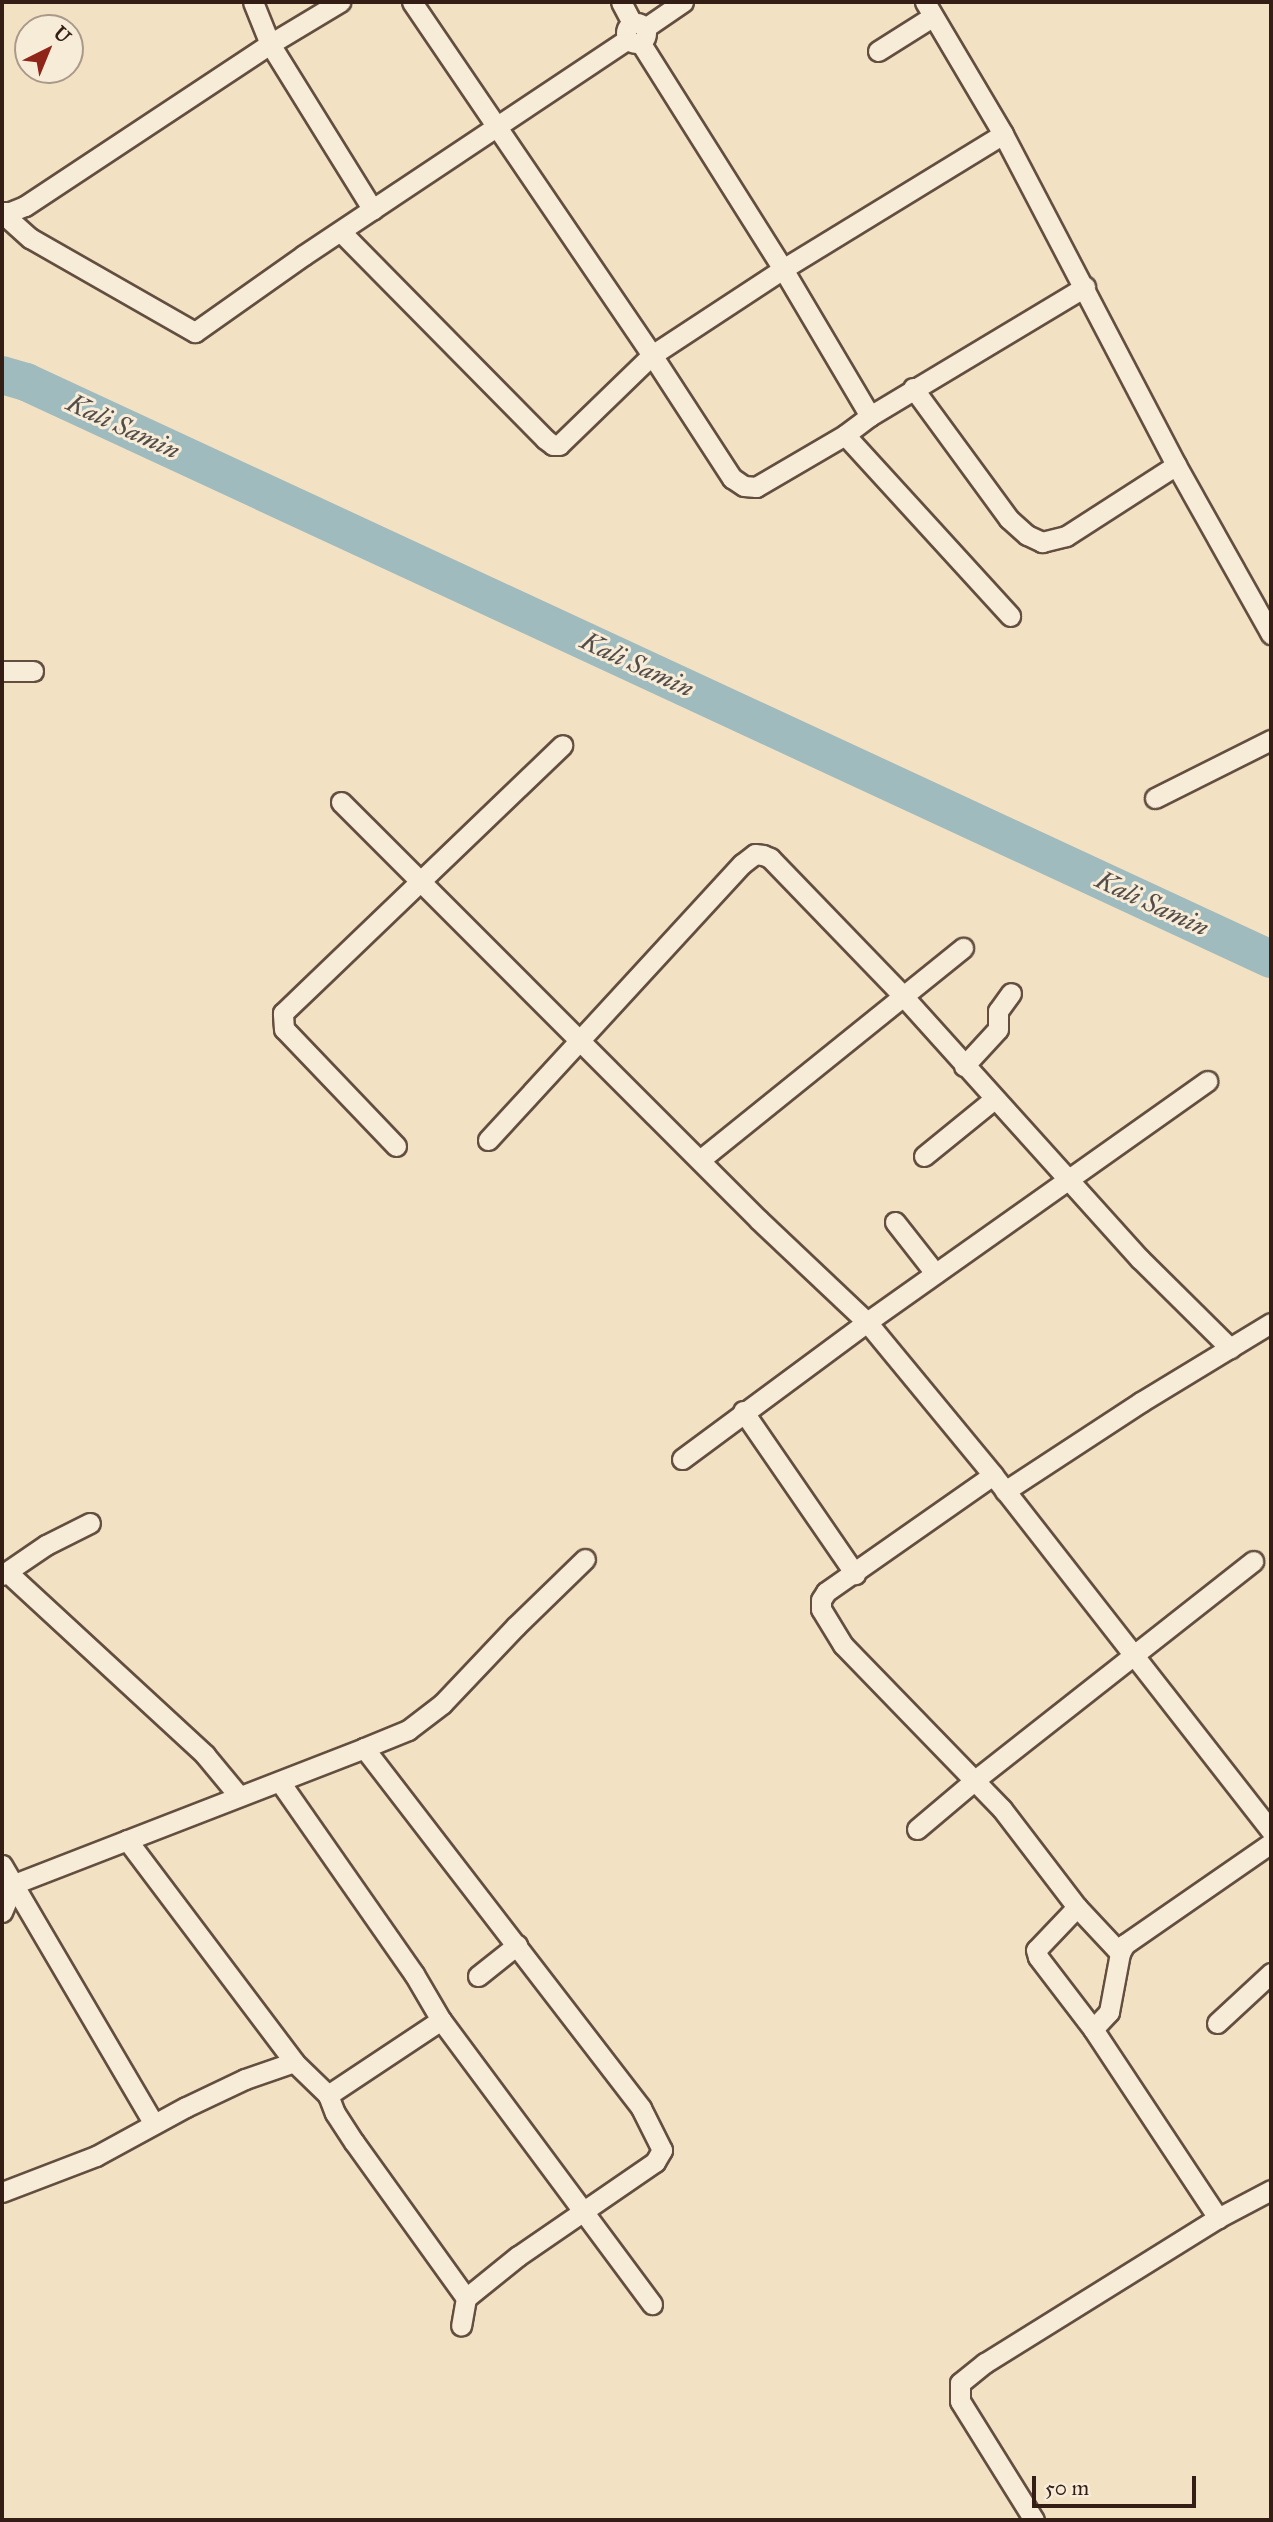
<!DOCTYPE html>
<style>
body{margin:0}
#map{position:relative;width:1273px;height:2522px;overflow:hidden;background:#f3e1c3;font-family:"IM FELL Great Primer",serif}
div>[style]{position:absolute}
.river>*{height:38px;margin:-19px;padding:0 19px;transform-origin:19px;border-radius:19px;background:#a0bbbe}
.roads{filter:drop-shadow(2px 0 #634e40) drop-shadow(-2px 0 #634e40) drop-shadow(0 2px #634e40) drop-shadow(0 -2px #634e40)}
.minor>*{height:19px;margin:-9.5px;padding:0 9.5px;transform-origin:9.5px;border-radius:9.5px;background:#f7ecd8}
.minor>.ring{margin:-9.5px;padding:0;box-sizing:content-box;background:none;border:19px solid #f7ecd8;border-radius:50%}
span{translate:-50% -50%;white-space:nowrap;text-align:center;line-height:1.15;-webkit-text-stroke:6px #f7ecd8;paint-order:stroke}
.water-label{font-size:26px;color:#544c48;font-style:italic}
.frame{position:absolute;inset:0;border:4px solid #331d15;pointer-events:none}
.north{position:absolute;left:14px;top:14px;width:70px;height:70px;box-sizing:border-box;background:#f7ecd8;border:2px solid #a9998a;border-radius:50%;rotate:43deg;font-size:19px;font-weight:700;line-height:28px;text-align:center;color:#331d15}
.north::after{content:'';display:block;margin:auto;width:24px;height:32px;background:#8f2418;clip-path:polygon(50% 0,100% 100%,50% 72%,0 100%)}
.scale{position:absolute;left:1032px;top:2476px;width:164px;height:32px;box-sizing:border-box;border:4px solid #331d15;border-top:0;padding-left:9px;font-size:21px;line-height:24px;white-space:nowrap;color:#331d15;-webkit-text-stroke:5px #f7ecd8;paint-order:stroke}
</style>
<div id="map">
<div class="river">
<div style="left:2px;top:375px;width:25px;rotate:16deg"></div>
<div style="left:26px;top:382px;width:1372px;rotate:24.87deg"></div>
</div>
<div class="roads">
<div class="minor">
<div style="left:253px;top:2px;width:45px;rotate:68deg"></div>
<div style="left:270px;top:44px;width:195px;rotate:58.2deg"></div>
<div style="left:412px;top:2px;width:427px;rotate:55.8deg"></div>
<div style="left:652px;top:355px;width:147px;rotate:57deg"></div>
<div style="left:732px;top:478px;width:14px;rotate:34deg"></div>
<div style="left:744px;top:486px;width:12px;rotate:5deg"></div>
<div style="left:756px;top:487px;width:103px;rotate:-30.3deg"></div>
<div style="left:621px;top:2px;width:24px;rotate:62deg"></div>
<div style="left:925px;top:2px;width:153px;rotate:59.4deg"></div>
<div style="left:1003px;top:134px;width:373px;rotate:62.4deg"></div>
<div style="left:1176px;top:465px;width:194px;rotate:60.7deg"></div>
<div class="ring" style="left:626px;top:23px;width:1px;height:1px"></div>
<div style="left:645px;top:28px;width:46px;rotate:-34.4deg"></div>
<div style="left:640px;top:42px;width:268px;rotate:57.8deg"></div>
<div style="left:783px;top:269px;width:171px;rotate:59.4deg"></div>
<div style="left:870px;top:416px;width:31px;rotate:143deg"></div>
<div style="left:845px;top:435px;width:245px;rotate:47.6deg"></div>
<div style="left:878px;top:51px;width:64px;rotate:-32.2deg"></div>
<div style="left:2px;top:212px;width:8px"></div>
<div style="left:10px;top:212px;width:16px;rotate:-22deg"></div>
<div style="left:25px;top:206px;width:294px;rotate:-33.5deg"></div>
<div style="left:270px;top:44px;width:82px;rotate:-31deg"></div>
<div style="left:2px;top:213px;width:38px;rotate:42deg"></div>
<div style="left:30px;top:238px;width:190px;rotate:29.7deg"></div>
<div style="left:195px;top:332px;width:133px;rotate:-35.2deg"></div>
<div style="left:304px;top:255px;width:389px;rotate:-33.7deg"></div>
<div style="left:341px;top:232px;width:291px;rotate:45.4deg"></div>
<div style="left:545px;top:439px;width:10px;rotate:37deg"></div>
<div style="left:553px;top:445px;width:6px"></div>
<div style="left:559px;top:445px;width:129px;rotate:-44.1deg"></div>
<div style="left:652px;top:355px;width:157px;rotate:-33.3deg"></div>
<div style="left:783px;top:269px;width:258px;rotate:-31.5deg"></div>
<div style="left:913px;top:388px;width:162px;rotate:53.8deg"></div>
<div style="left:1009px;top:519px;width:24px;rotate:42deg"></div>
<div style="left:1027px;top:535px;width:17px;rotate:25deg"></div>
<div style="left:1042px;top:542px;width:25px;rotate:-14deg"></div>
<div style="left:1066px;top:536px;width:131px;rotate:-32.8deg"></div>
<div style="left:870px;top:416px;width:251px;rotate:-31deg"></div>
<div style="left:2px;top:671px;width:31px"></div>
<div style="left:1155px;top:798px;width:130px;rotate:-26.6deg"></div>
<div style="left:341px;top:802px;width:591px;rotate:45deg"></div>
<div style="left:759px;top:1220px;width:149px;rotate:43.4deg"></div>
<div style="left:867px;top:1322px;width:198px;rotate:50.5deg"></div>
<div style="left:993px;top:1475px;width:452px;rotate:52deg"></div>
<div style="left:964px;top:1066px;width:50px;rotate:-47.4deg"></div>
<div style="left:998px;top:1029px;width:18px;rotate:-90deg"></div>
<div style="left:998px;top:1011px;width:22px;rotate:-54deg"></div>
<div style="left:488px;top:1140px;width:375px;rotate:-47.4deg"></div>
<div style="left:742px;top:864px;width:16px;rotate:-38deg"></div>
<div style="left:755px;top:854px;width:8px;rotate:7deg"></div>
<div style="left:763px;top:855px;width:8px;rotate:23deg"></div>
<div style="left:770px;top:858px;width:193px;rotate:46deg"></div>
<div style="left:904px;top:997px;width:353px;rotate:48deg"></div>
<div style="left:1140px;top:1259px;width:127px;rotate:44.7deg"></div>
<div style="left:396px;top:1146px;width:162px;rotate:-133.7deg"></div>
<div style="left:284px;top:1029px;width:16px;rotate:-94deg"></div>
<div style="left:283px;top:1013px;width:387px;rotate:-43.8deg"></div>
<div style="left:924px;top:1156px;width:89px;rotate:-39.1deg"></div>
<div style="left:700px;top:1160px;width:338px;rotate:-38.9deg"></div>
<div style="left:895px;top:1222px;width:65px;rotate:51.9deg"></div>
<div style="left:743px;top:1411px;width:198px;rotate:55.5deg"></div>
<div style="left:682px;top:1459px;width:230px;rotate:-36.5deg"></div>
<div style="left:867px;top:1322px;width:417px;rotate:-35.3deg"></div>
<div style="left:993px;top:1475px;width:204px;rotate:145deg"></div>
<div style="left:826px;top:1592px;width:9px;rotate:122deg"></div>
<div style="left:821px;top:1600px;width:9px;rotate:90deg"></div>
<div style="left:821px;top:1609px;width:42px;rotate:58.6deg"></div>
<div style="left:843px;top:1645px;width:228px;rotate:45.9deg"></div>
<div style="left:1002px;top:1809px;width:123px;rotate:52.6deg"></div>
<div style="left:1077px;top:1907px;width:63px;rotate:46.9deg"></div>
<div style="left:1005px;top:1491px;width:163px;rotate:-33.2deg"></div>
<div style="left:1141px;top:1402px;width:152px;rotate:-31.3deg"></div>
<div style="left:7px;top:1572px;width:270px;rotate:42.7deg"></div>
<div style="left:205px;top:1755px;width:53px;rotate:50.3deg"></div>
<div style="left:2px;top:1575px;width:53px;rotate:-34.3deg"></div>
<div style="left:46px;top:1545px;width:49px;rotate:-26.6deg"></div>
<div style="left:364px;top:1748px;width:48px;rotate:-22.2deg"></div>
<div style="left:408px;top:1730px;width:43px;rotate:-37.4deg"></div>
<div style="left:442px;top:1704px;width:108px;rotate:-46.5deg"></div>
<div style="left:516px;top:1626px;width:96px;rotate:-44.2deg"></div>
<div style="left:280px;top:1782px;width:234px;rotate:55.1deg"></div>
<div style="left:414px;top:1974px;width:53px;rotate:59.6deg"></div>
<div style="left:441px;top:2020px;width:136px;rotate:146.4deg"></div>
<div style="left:917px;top:1829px;width:76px;rotate:-40.2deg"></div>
<div style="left:975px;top:1780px;width:354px;rotate:-38.2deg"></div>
<div style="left:127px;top:1840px;width:278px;rotate:53deg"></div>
<div style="left:294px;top:2062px;width:47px;rotate:44.1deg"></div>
<div style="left:328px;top:2095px;width:19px;rotate:69deg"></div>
<div style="left:335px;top:2113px;width:35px;rotate:57deg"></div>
<div style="left:354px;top:2142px;width:192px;rotate:54.3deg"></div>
<div style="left:466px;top:2298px;width:28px;rotate:100deg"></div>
<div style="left:1271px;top:1843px;width:178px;rotate:145.3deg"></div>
<div style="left:1125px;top:1944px;width:10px;rotate:119deg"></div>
<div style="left:1120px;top:1953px;width:60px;rotate:100.6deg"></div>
<div style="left:1109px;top:2012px;width:23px;rotate:133deg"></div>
<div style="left:1093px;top:2029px;width:227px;rotate:56.5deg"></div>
<div style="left:1218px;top:2218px;width:60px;rotate:-27.8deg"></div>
<div style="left:2px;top:1865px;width:300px;rotate:59.6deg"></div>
<div style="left:1077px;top:1907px;width:59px;rotate:133.6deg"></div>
<div style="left:1036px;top:1950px;width:7px;rotate:74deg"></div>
<div style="left:1038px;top:1957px;width:91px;rotate:52.6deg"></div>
<div style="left:2px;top:1912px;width:30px;rotate:-67deg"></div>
<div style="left:14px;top:1884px;width:375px;rotate:-21.2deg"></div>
<div style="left:364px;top:1748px;width:454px;rotate:52.4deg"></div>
<div style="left:641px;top:2108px;width:47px;rotate:63.4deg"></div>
<div style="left:662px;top:2150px;width:14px;rotate:120deg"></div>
<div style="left:655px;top:2162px;width:166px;rotate:145.5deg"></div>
<div style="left:518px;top:2256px;width:67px;rotate:141.1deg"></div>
<div style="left:478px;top:1976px;width:50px;rotate:-38.5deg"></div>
<div style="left:441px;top:2020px;width:354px;rotate:53.4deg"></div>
<div style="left:1217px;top:2023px;width:74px;rotate:-42.8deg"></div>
<div style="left:2px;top:2192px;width:101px;rotate:-21deg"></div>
<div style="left:96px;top:2156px;width:102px;rotate:-28.6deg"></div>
<div style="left:186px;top:2107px;width:65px;rotate:-25.4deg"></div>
<div style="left:245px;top:2079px;width:52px;rotate:-19.1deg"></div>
<div style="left:1034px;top:2520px;width:140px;rotate:-121.9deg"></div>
<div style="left:960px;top:2401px;width:18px;rotate:-90deg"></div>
<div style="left:960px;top:2383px;width:32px;rotate:-39deg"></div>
<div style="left:985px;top:2363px;width:274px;rotate:-31.9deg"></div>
</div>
</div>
<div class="water-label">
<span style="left:123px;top:427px;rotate:25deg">Kali Samin</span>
<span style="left:637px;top:665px;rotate:25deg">Kali Samin</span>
<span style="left:1152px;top:904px;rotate:25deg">Kali Samin</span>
</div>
<div class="frame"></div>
<div class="north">U</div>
<div class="scale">50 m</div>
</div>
